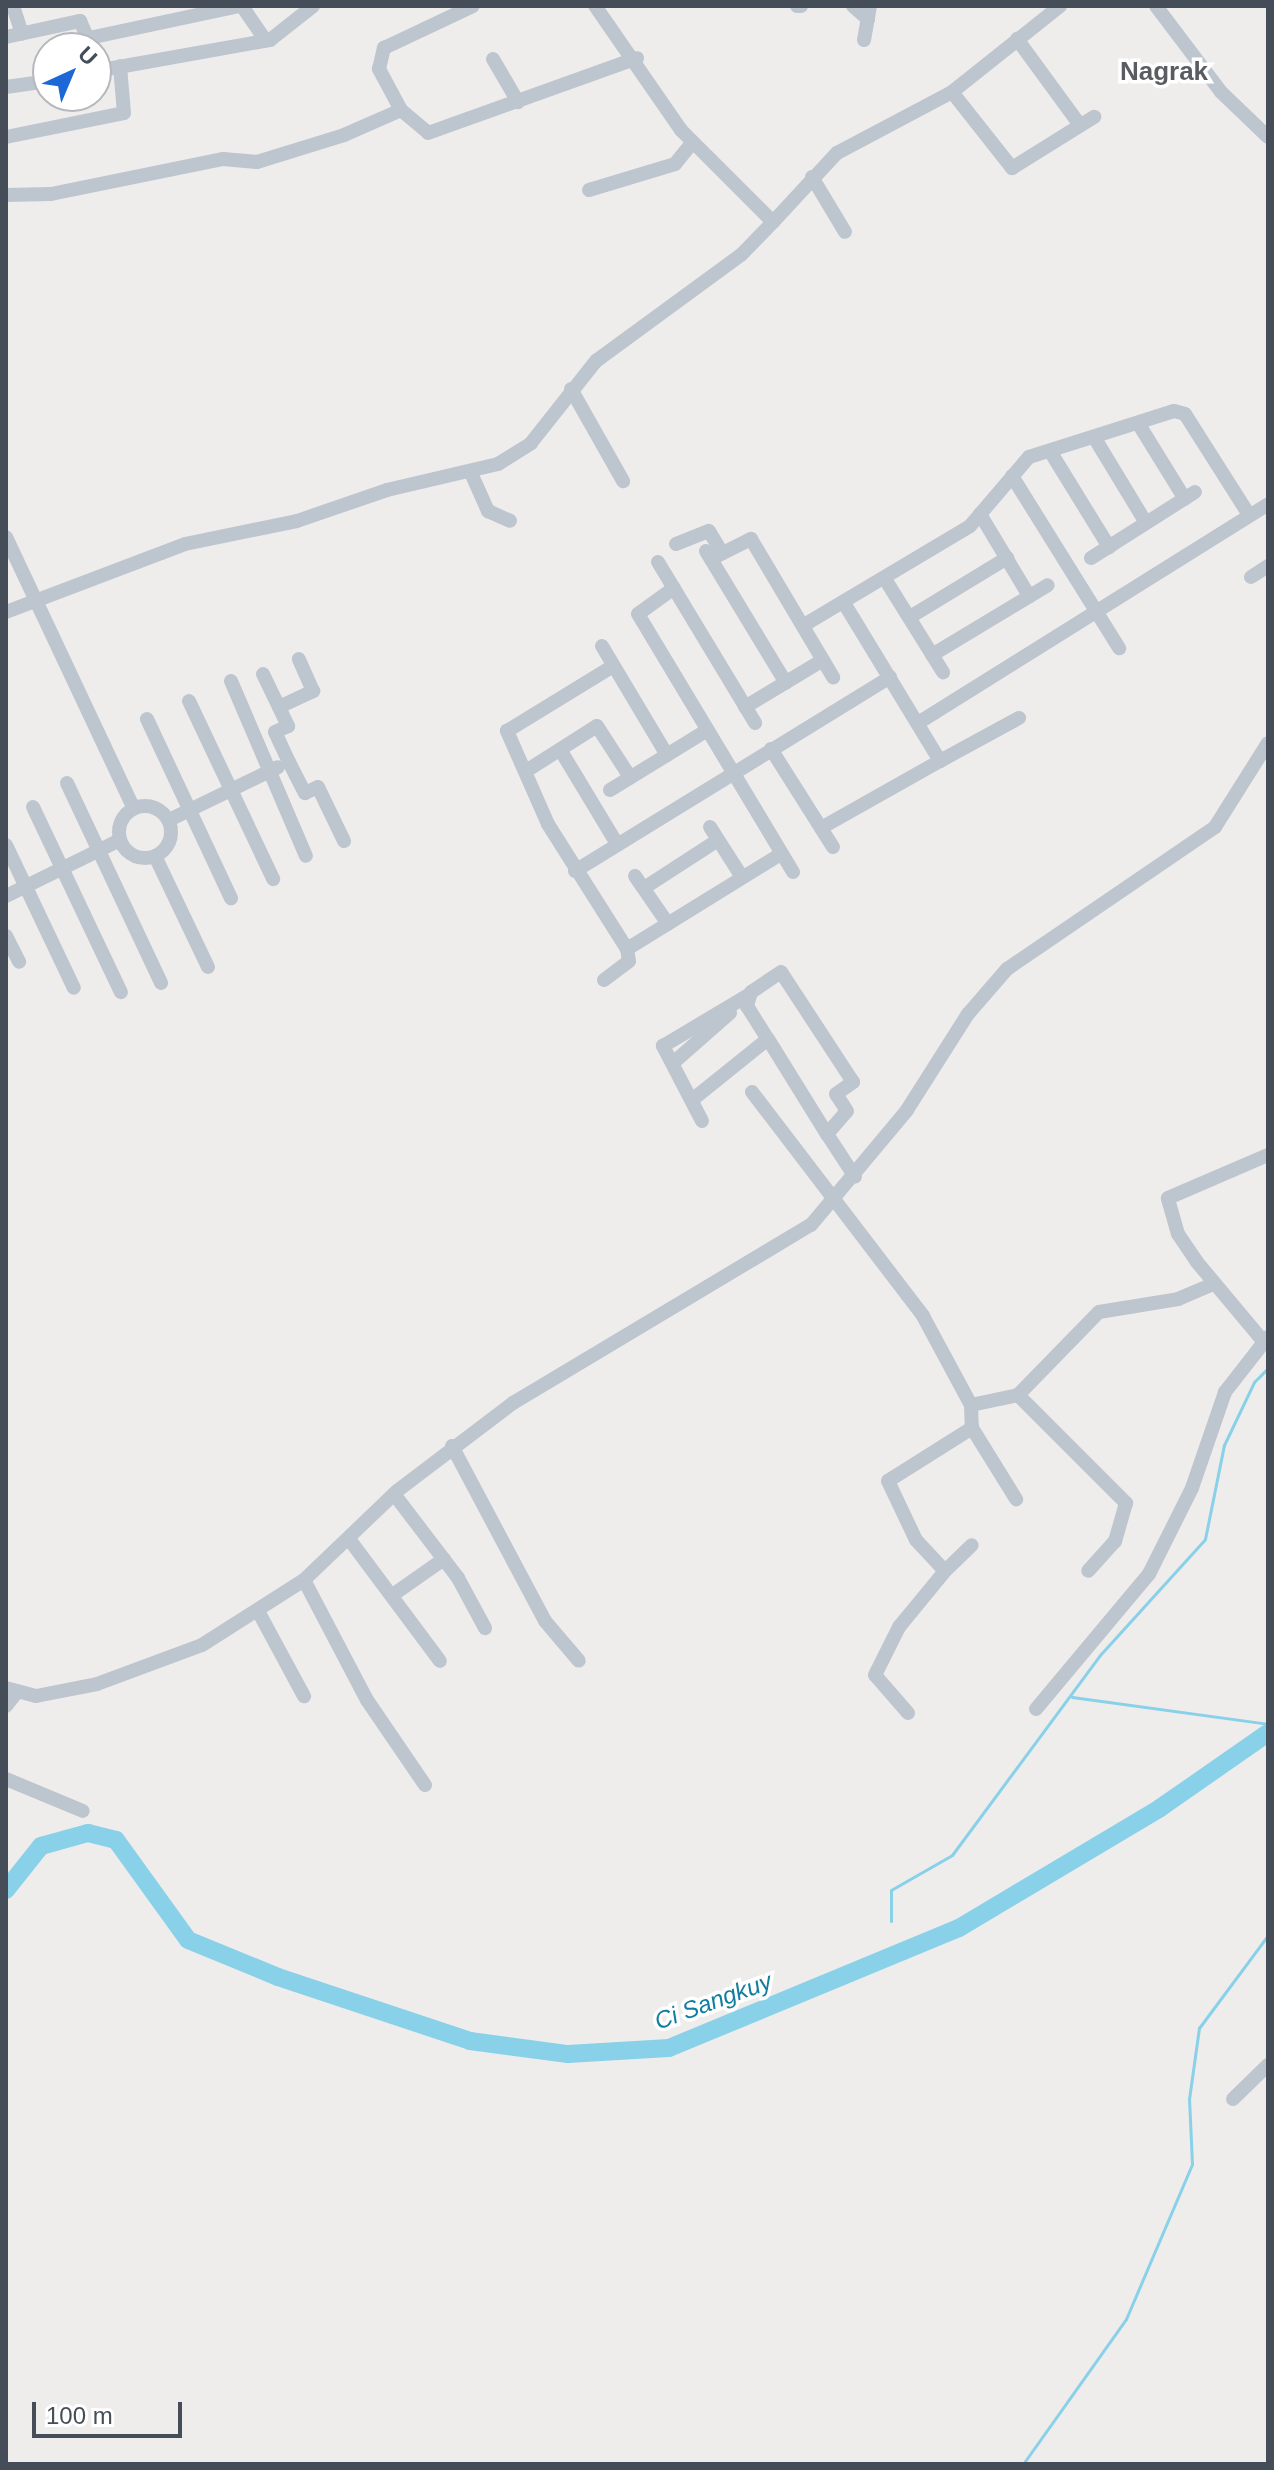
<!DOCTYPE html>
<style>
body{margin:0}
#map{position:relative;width:1274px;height:2470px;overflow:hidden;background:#efecec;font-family:Arial,sans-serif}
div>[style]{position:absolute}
.stream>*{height:3px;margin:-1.5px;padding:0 1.5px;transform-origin:1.5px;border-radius:1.5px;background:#88d1e9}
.river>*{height:18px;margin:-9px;padding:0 9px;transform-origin:9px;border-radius:9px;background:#88d1e9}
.minor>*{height:14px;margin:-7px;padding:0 7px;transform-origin:7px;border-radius:7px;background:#bdc6ce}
.minor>.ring{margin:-7px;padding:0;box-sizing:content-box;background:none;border:14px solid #bdc6ce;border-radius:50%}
span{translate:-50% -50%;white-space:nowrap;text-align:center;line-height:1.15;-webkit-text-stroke:7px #fff;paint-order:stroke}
.water-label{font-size:24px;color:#107da1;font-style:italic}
.quarter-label{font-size:26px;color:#595c61;font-weight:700}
.frame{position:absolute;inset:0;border:8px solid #454e58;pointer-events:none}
.north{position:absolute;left:32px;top:32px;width:80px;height:80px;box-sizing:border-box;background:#fff;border:2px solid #b5b8bc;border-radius:50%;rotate:44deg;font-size:22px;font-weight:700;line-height:32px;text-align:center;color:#454e58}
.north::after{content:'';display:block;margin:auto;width:28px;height:36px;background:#1d68d7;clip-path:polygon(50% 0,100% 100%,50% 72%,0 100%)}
.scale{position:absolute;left:32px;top:2402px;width:150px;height:36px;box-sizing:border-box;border:4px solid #454e58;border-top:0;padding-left:10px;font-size:24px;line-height:28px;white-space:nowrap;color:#454e58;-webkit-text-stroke:6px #fff;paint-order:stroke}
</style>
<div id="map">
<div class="stream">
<div style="left:1072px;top:1697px;width:198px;rotate:7.8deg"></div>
<div style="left:891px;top:1921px;width:31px;rotate:-90deg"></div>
<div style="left:891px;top:1890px;width:70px;rotate:-29.8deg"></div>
<div style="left:952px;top:1855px;width:249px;rotate:-53.5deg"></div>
<div style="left:1100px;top:1655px;width:156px;rotate:-47.8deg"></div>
<div style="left:1205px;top:1539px;width:96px;rotate:-78.6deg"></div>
<div style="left:1224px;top:1445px;width:70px;rotate:-64.5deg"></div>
<div style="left:1254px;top:1382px;width:20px;rotate:-45deg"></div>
<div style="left:1023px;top:2464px;width:178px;rotate:-54.6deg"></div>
<div style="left:1126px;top:2319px;width:168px;rotate:-66.9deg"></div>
<div style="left:1192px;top:2164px;width:65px;rotate:-92.6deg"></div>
<div style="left:1189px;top:2099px;width:72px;rotate:-82deg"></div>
<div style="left:1199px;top:2028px;width:116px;rotate:-53.4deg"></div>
</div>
<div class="river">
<div style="left:6px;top:1890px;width:56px;rotate:-51.5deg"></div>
<div style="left:41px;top:1846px;width:49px;rotate:-15.5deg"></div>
<div style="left:88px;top:1833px;width:29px;rotate:14deg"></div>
<div style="left:116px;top:1840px;width:123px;rotate:54.2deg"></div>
<div style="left:188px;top:1940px;width:97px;rotate:22.3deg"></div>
<div style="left:278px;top:1977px;width:202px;rotate:18.4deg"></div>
<div style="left:470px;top:2041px;width:99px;rotate:7.6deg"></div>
<div style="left:568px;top:2054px;width:101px;rotate:-3.4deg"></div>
<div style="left:669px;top:2048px;width:314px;rotate:-22.5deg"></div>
<div style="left:959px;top:1928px;width:234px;rotate:-30.8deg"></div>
<div style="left:1160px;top:1808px;width:131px;rotate:-34.8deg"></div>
</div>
<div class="minor">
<div style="left:13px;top:6px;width:29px;rotate:72deg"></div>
<div style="left:242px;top:6px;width:42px;rotate:55.6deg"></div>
<div style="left:797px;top:6px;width:4px"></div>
<div style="left:853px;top:6px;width:20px;rotate:41deg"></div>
<div style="left:1156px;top:6px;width:108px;rotate:52.9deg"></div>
<div style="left:1221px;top:92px;width:65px;rotate:43.8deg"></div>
<div style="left:6px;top:37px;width:76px;rotate:-12.2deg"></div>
<div style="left:80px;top:21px;width:30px;rotate:66deg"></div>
<div style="left:89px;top:38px;width:154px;rotate:-12deg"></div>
<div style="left:1017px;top:39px;width:107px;rotate:53.8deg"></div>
<div style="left:864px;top:40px;width:35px;rotate:-80deg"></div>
<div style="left:493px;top:59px;width:50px;rotate:59.8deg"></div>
<div style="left:96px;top:71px;width:177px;rotate:-10.1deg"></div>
<div style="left:270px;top:40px;width:55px;rotate:-38.3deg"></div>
<div style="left:6px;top:87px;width:42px;rotate:-8.1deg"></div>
<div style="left:952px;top:92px;width:97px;rotate:51.7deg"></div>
<div style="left:1012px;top:168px;width:97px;rotate:-31.9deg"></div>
<div style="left:401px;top:110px;width:35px;rotate:40deg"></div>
<div style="left:428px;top:133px;width:222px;rotate:-19.7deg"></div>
<div style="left:6px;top:137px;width:120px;rotate:-11.5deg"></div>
<div style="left:124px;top:113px;width:47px;rotate:-94.9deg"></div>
<div style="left:812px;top:177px;width:64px;rotate:59deg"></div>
<div style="left:589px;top:190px;width:90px;rotate:-16.8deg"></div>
<div style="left:675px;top:164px;width:27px;rotate:-51deg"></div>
<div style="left:6px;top:195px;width:45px;rotate:-1.3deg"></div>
<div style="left:51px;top:194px;width:176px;rotate:-11.5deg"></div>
<div style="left:223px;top:159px;width:34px;rotate:5deg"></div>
<div style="left:257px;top:162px;width:91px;rotate:-17.2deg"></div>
<div style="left:344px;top:135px;width:62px;rotate:-23.7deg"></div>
<div style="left:401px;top:110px;width:47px;rotate:-118.2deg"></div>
<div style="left:379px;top:69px;width:22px;rotate:-77deg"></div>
<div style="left:384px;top:48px;width:98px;rotate:-25.3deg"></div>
<div style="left:773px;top:222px;width:94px;rotate:-47.2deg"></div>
<div style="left:837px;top:153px;width:130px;rotate:-27.9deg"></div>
<div style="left:952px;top:92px;width:138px;rotate:-38.5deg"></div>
<div style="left:571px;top:389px;width:106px;rotate:60.5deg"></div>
<div style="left:1138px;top:423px;width:89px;rotate:58.3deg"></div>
<div style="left:1094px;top:437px;width:100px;rotate:58.8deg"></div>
<div style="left:1050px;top:451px;width:113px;rotate:58.4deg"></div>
<div style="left:471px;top:473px;width:42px;rotate:65.9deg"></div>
<div style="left:488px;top:511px;width:24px;rotate:24deg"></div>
<div style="left:1012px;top:476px;width:203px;rotate:58.1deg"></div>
<div style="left:980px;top:514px;width:96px;rotate:59.1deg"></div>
<div style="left:6px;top:537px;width:298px;rotate:64.8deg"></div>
<div style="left:676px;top:544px;width:35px;rotate:-22deg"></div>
<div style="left:709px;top:531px;width:26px;rotate:59deg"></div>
<div style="left:706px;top:551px;width:154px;rotate:58.8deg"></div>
<div style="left:1091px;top:558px;width:123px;rotate:-32.4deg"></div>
<div style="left:711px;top:559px;width:45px;rotate:-26.6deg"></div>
<div style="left:751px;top:539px;width:161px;rotate:59.3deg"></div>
<div style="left:658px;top:562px;width:188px;rotate:58.9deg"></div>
<div style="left:1251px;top:577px;width:20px;rotate:-33deg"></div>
<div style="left:885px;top:579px;width:110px;rotate:58.1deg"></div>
<div style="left:674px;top:588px;width:44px;rotate:144.2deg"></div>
<div style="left:638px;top:614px;width:301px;rotate:59deg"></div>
<div style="left:844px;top:603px;width:185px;rotate:58.7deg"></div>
<div style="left:940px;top:761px;width:90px;rotate:-28.6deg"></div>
<div style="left:6px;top:612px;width:191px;rotate:-20.8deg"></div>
<div style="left:185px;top:544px;width:114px;rotate:-11.6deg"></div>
<div style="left:297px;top:521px;width:95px;rotate:-19deg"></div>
<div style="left:387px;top:490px;width:114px;rotate:-13.2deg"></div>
<div style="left:498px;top:464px;width:39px;rotate:-32deg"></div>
<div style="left:531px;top:443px;width:105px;rotate:-51.6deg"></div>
<div style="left:596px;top:361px;width:180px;rotate:-36.2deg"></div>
<div style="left:741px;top:255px;width:46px;rotate:-45.9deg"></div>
<div style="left:773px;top:222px;width:130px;rotate:-135deg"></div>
<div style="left:681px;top:130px;width:151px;rotate:-124.7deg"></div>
<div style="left:910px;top:617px;width:114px;rotate:-31.3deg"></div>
<div style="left:804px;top:625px;width:193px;rotate:-30.8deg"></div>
<div style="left:970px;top:526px;width:91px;rotate:-49.5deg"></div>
<div style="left:1029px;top:457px;width:152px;rotate:-17.6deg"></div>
<div style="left:1174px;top:411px;width:11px;rotate:15deg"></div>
<div style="left:1185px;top:414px;width:120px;rotate:57.6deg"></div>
<div style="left:602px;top:646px;width:127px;rotate:59.2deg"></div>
<div style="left:932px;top:655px;width:135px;rotate:-31.1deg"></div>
<div style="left:263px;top:674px;width:58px;rotate:64.3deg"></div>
<div style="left:288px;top:726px;width:14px;rotate:155deg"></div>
<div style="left:275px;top:732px;width:33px;rotate:65deg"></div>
<div style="left:289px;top:762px;width:35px;rotate:63deg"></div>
<div style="left:305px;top:793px;width:14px;rotate:-25deg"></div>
<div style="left:318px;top:787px;width:60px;rotate:64.3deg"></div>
<div style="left:231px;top:681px;width:190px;rotate:66.8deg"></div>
<div style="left:189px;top:701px;width:197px;rotate:64.7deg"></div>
<div style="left:279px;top:707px;width:38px;rotate:-25deg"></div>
<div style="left:313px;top:691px;width:35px;rotate:-114deg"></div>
<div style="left:745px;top:707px;width:91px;rotate:-31.1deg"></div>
<div style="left:147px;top:719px;width:198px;rotate:64.9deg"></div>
<div style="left:918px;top:723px;width:413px;rotate:-32deg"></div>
<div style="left:771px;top:749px;width:116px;rotate:57.7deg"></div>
<div style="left:561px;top:751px;width:109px;rotate:58.9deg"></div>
<div style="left:526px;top:771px;width:84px;rotate:-32.4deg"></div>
<div style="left:597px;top:726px;width:61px;rotate:57.1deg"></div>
<div style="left:67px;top:783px;width:221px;rotate:64.8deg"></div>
<div style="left:610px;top:790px;width:113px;rotate:-31.6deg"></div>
<div class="ring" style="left:119px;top:806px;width:38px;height:38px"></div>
<div style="left:33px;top:807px;width:205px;rotate:64.6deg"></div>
<div style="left:169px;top:820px;width:121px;rotate:-25.9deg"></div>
<div style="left:710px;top:827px;width:59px;rotate:57.4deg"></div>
<div style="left:821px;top:828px;width:137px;rotate:-29.4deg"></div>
<div style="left:6px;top:845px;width:158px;rotate:64.6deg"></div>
<div style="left:155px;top:856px;width:123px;rotate:64.5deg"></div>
<div style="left:575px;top:871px;width:370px;rotate:-31.6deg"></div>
<div style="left:635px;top:876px;width:58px;rotate:55.5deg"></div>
<div style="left:644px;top:888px;width:88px;rotate:-33deg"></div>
<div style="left:6px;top:896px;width:127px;rotate:-26.2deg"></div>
<div style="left:6px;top:936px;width:29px;rotate:63deg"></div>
<div style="left:627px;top:949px;width:181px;rotate:-31.7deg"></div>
<div style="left:604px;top:980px;width:31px;rotate:-37deg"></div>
<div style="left:629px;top:961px;width:12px;rotate:-99deg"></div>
<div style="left:627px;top:949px;width:148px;rotate:-122.3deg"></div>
<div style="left:548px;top:824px;width:102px;rotate:-113.8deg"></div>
<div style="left:507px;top:731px;width:124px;rotate:-31.5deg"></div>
<div style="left:673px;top:1063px;width:76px;rotate:-41.3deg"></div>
<div style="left:752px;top:1092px;width:282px;rotate:52.6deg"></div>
<div style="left:923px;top:1316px;width:101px;rotate:61.7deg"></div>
<div style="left:971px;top:1405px;width:23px;rotate:88deg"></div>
<div style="left:972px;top:1428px;width:99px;rotate:147.8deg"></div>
<div style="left:888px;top:1481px;width:65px;rotate:64.6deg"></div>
<div style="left:916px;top:1540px;width:42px;rotate:46.9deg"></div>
<div style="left:945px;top:1571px;width:37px;rotate:-44deg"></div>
<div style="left:692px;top:1100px;width:97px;rotate:-38.8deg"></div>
<div style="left:702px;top:1121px;width:85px;rotate:-117.5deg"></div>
<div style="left:663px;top:1046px;width:98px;rotate:-30.8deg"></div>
<div style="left:827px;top:1134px;width:30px;rotate:-49deg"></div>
<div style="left:847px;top:1111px;width:20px;rotate:-123deg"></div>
<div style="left:836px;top:1094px;width:21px;rotate:-35deg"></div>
<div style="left:853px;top:1082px;width:131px;rotate:-123.2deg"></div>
<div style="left:781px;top:972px;width:36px;rotate:146deg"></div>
<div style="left:751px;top:992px;width:15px;rotate:106deg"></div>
<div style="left:747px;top:1006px;width:39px;rotate:58deg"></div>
<div style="left:768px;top:1039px;width:112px;rotate:58.2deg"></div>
<div style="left:827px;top:1134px;width:51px;rotate:56.9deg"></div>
<div style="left:1263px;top:1341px;width:103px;rotate:-129.9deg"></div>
<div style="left:1197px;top:1262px;width:34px;rotate:-124deg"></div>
<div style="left:1178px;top:1234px;width:37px;rotate:-106deg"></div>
<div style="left:1168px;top:1198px;width:109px;rotate:-23.3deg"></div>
<div style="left:1018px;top:1395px;width:116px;rotate:-45.7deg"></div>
<div style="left:1099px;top:1312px;width:80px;rotate:-9.3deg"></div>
<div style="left:1178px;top:1299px;width:38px;rotate:-23deg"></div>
<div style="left:971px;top:1405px;width:48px;rotate:-12deg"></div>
<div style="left:1018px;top:1395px;width:153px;rotate:45deg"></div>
<div style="left:1126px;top:1503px;width:40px;rotate:106deg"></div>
<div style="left:1115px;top:1541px;width:40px;rotate:132deg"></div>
<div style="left:972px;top:1428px;width:84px;rotate:58.2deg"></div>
<div style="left:452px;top:1446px;width:198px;rotate:62deg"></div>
<div style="left:545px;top:1621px;width:52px;rotate:49.6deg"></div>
<div style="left:394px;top:1494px;width:106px;rotate:52.7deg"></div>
<div style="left:458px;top:1578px;width:57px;rotate:61.6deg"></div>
<div style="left:349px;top:1539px;width:152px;rotate:53.3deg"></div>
<div style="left:304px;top:1580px;width:136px;rotate:62.3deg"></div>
<div style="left:367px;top:1700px;width:103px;rotate:55.7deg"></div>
<div style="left:394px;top:1594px;width:61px;rotate:-35deg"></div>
<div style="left:258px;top:1611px;width:97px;rotate:61.6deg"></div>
<div style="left:6px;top:1688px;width:31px;rotate:15deg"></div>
<div style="left:36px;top:1696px;width:62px;rotate:-11.1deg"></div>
<div style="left:97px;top:1684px;width:112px;rotate:-20.4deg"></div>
<div style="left:202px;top:1645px;width:121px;rotate:-32.5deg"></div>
<div style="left:304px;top:1580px;width:129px;rotate:-43.7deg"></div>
<div style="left:397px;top:1491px;width:146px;rotate:-37.2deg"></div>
<div style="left:513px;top:1403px;width:347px;rotate:-30.9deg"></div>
<div style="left:811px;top:1225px;width:150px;rotate:-50.1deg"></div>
<div style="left:907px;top:1110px;width:114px;rotate:-57.6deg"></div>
<div style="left:968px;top:1014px;width:60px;rotate:-49.1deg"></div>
<div style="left:1007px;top:969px;width:252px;rotate:-34.3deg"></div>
<div style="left:1215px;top:827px;width:99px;rotate:-57.8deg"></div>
<div style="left:6px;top:1706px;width:16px;rotate:-52deg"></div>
<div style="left:1036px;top:1709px;width:176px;rotate:-50.1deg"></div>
<div style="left:1149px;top:1574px;width:96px;rotate:-63.4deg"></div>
<div style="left:1192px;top:1488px;width:102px;rotate:-71deg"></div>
<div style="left:1225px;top:1392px;width:70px;rotate:-52deg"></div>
<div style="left:908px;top:1713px;width:50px;rotate:-131deg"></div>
<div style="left:875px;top:1675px;width:54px;rotate:-63.4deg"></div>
<div style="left:899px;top:1627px;width:72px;rotate:-50.6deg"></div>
<div style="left:6px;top:1779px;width:83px;rotate:22.6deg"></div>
<div style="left:1233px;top:2099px;width:49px;rotate:-44.2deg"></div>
</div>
<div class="water-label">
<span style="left:713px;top:2001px;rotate:-20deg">Ci Sangkuy</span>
</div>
<div class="quarter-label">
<span style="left:1164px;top:72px">Nagrak</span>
</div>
<div class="frame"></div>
<div class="north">U</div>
<div class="scale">100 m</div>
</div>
